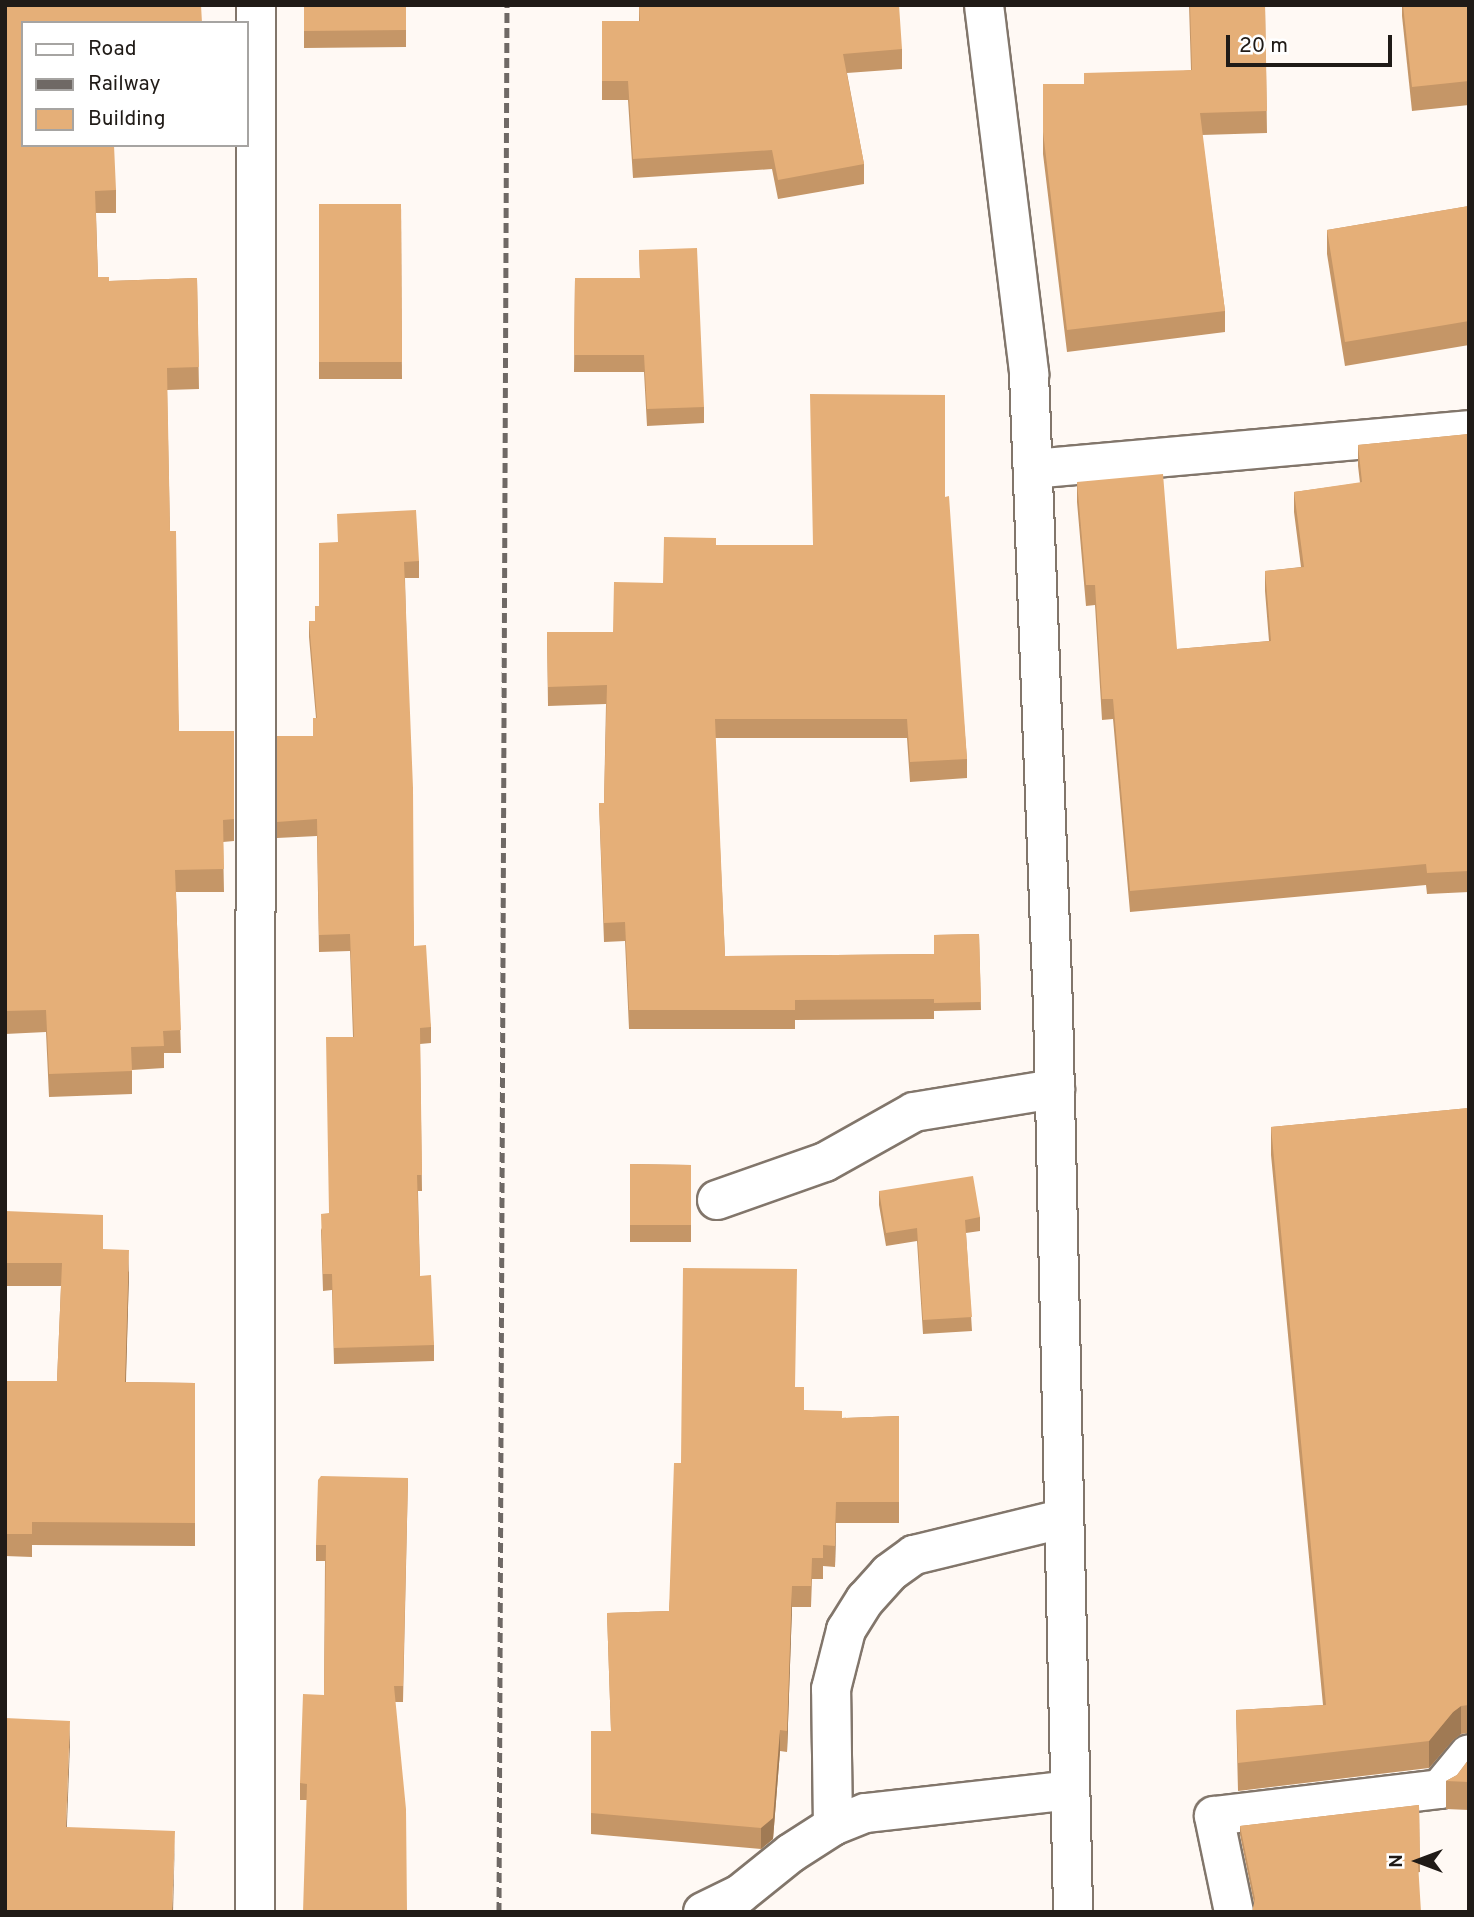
<!DOCTYPE html>
<style>
body{margin:0}
#map{position:relative;width:1474px;height:1917px;overflow:hidden;background:#fff9f4;font-family:Overpass,sans-serif}
div>[style]{position:absolute}
.roads{filter:drop-shadow(2px 0 #82766b) drop-shadow(-2px 0 #82766b) drop-shadow(0 2px #82766b) drop-shadow(0 -2px #82766b)}
.minor>*{height:38px;margin:-19px;padding:0 19px;transform-origin:19px;border-radius:19px;background:#fff}
.rail>*{height:5px;margin-top:-2.5px;transform-origin:0;background:repeating-linear-gradient(90deg,#6f6965 0 10px,transparent 0 15px)}
.wall>*{inset:0;background:#c59667}
.shaded-wall>*{inset:0;background:#a07a54}
.building>*{inset:0;background:#e5af78}
span{translate:-50% -50%;white-space:nowrap;text-align:center;line-height:1.15;-webkit-text-stroke:6px #fff;paint-order:stroke}
.frame{position:absolute;inset:0;border:7px solid #201b17;pointer-events:none}
.legend{position:absolute;left:21px;top:21px;width:228px;height:126px;box-sizing:border-box;background:#fff;border:2px solid #a6a4a2;margin:0;padding:9px 12px;list-style:none;font-size:21px;color:#201b17}
.legend li{display:flex;align-items:center;gap:14px;height:35px}
.legend b{width:35px;border:2px solid #a6a4a2}
.north{position:absolute;left:1383px;top:1826px;width:70px;height:70px;-webkit-text-stroke:5px #fff;paint-order:stroke;rotate:270deg;font-size:19px;font-weight:700;line-height:28px;text-align:center;color:#201b17}
.north::after{content:'';display:block;margin:auto;width:24px;height:32px;background:#201b17;clip-path:polygon(50% 0,100% 100%,50% 72%,0 100%)}
.scale{position:absolute;left:1226px;top:35px;width:166px;height:32px;box-sizing:border-box;border:4px solid #201b17;border-top:0;padding-left:9px;font-size:21px;line-height:24px;white-space:nowrap;color:#201b17;-webkit-text-stroke:5px #fff;paint-order:stroke}
</style>
<div id="map">
<div class="roads">
<div class="minor">
<div style="left:984px;top:5px;width:372px;rotate:83deg"></div>
<div style="left:1029px;top:374px;width:633px;rotate:87.83deg"></div>
<div style="left:1053px;top:1007px;width:905px;rotate:88.73deg"></div>
<div style="left:1033px;top:469px;width:438px;rotate:-5.1deg"></div>
<div style="left:717px;top:1200px;width:114px;rotate:-19.4deg"></div>
<div style="left:825px;top:1162px;width:102px;rotate:-29.3deg"></div>
<div style="left:914px;top:1112px;width:143px;rotate:-9.3deg"></div>
<div style="left:833px;top:1826px;width:137px;rotate:-90.8deg"></div>
<div style="left:831px;top:1689px;width:61px;rotate:-75.7deg"></div>
<div style="left:846px;top:1630px;width:36px;rotate:-58deg"></div>
<div style="left:865px;top:1600px;width:36px;rotate:-48deg"></div>
<div style="left:889px;top:1573px;width:31px;rotate:-36deg"></div>
<div style="left:914px;top:1555px;width:152px;rotate:-13.7deg"></div>
<div style="left:255px;top:1912px;width:1907px;rotate:-89.97deg"></div>
<div style="left:703px;top:1912px;width:41px;rotate:-25.9deg"></div>
<div style="left:740px;top:1894px;width:65px;rotate:-38.8deg"></div>
<div style="left:791px;top:1853px;width:50px;rotate:-32.7deg"></div>
<div style="left:833px;top:1826px;width:35px;rotate:-22deg"></div>
<div style="left:866px;top:1813px;width:205px;rotate:-6.4deg"></div>
<div style="left:1234px;top:1912px;width:98px;rotate:-101.8deg"></div>
<div style="left:1214px;top:1816px;width:228px;rotate:-6.8deg"></div>
<div style="left:1440px;top:1789px;width:45px;rotate:-50.4deg"></div>
</div>
</div>
<div class="rail">
<div style="left:499px;top:1912px;width:1907px;rotate:-89.76deg"></div>
</div>
<div class="wall">
<div style="clip-path:polygon(5px 5px,23px 23px,116px 190px,116px 213px,96px 213px,98px 277px,109px 281px,197px 278px,199px 389px,167px 390px,170px 531px,179px 731px,234px 731px,234px 841px,223px 842px,224px 892px,176px 892px,181px 1053px,164px 1053px,164px 1068px,132px 1070px,132px 1094px,49px 1097px,46px 1032px,5px 1034px)"></div>
<div style="clip-path:polygon(304px 5px,406px 5px,406px 47px,304px 48px)"></div>
<div style="clip-path:polygon(639px 5px,902px 49px,902px 69px,847px 73px,864px 164px,864px 184px,778px 199px,772px 169px,633px 178px,628px 100px,602px 100px,602px 21px,639px 21px)"></div>
<div style="clip-path:polygon(1189px 5px,1265px 5px,1267px 133px,1202px 135px,1225px 311px,1225px 332px,1067px 352px,1043px 154px,1043px 84px,1084px 84px,1191px 70px)"></div>
<div style="clip-path:polygon(1402px 5px,1469px 5px,1469px 105px,1412px 111px,1402px 16px)"></div>
<div style="clip-path:polygon(319px 204px,401px 204px,402px 379px,319px 379px)"></div>
<div style="clip-path:polygon(1469px 206px,1469px 345px,1345px 366px,1327px 254px,1327px 230px)"></div>
<div style="clip-path:polygon(639px 250px,704px 407px,704px 423px,647px 426px,644px 372px,574px 372px,575px 278px,640px 278px)"></div>
<div style="clip-path:polygon(1469px 434px,1469px 892px,1427px 894px,1426px 885px,1130px 912px,1113px 719px,1102px 720px,1095px 605px,1086px 606px,1077px 502px,1077px 482px,1177px 649px,1269px 641px,1265px 591px,1265px 571px,1301px 567px,1294px 512px,1294px 492px,1360px 483px,1358px 466px,1358px 445px)"></div>
<div style="clip-path:polygon(945px 497px,967px 759px,967px 778px,910px 782px,907px 738px,715px 738px,725px 956px,934px 954px,934px 1019px,795px 1020px,795px 1029px,629px 1029px,625px 941px,604px 942px,599px 803px,604px 803px,606px 704px,548px 706px,547px 632px,613px 632px,663px 583px,716px 545px,813px 545px)"></div>
<div style="clip-path:polygon(319px 543px,419px 561px,419px 578px,405px 578px,414px 946px,431px 1027px,431px 1043px,420px 1044px,422px 1191px,418px 1191px,420px 1276px,434px 1345px,434px 1361px,334px 1364px,332px 1290px,323px 1291px,321px 1230px,329px 1213px,353px 1037px,350px 951px,319px 952px,317px 836px,277px 838px,277px 736px,313px 736px,313px 718px,316px 718px,309px 637px,309px 621px,315px 621px,319px 606px)"></div>
<div style="clip-path:polygon(979px 934px,981px 1010px,934px 1011px,934px 935px)"></div>
<div style="clip-path:polygon(1469px 1108px,1469px 1733px,1461px 1734px,1453px 1740px,1429px 1768px,1238px 1791px,1236px 1710px,1323px 1705px,1271px 1155px,1271px 1127px)"></div>
<div style="clip-path:polygon(630px 1164px,691px 1165px,691px 1242px,630px 1242px)"></div>
<div style="clip-path:polygon(879px 1191px,980px 1217px,980px 1231px,966px 1233px,972px 1331px,923px 1334px,917px 1241px,886px 1246px,879px 1205px)"></div>
<div style="clip-path:polygon(5px 1211px,103px 1249px,129px 1272px,126px 1382px,195px 1383px,195px 1546px,32px 1545px,32px 1557px,5px 1556px,5px 1381px,57px 1381px,61px 1286px,5px 1286px)"></div>
<div style="clip-path:polygon(796px 1387px,804px 1410px,842px 1418px,899px 1416px,899px 1523px,836px 1523px,835px 1567px,823px 1566px,823px 1579px,812px 1579px,811px 1607px,792px 1607px,787px 1752px,780px 1751px,773px 1839px,761px 1849px,591px 1834px,591px 1731px,611px 1731px,607px 1613px,669px 1611px,681px 1463px)"></div>
<div style="clip-path:polygon(408px 1478px,403px 1702px,395px 1702px,307px 1800px,300px 1800px,300px 1783px,324px 1695px,325px 1561px,316px 1561px,316px 1545px)"></div>
<div style="clip-path:polygon(1469px 1759px,1469px 1810px,1446px 1809px,1446px 1781px,1457px 1775px)"></div>
<div style="clip-path:polygon(1419px 1805px,1420px 1872px,1254px 1903px,1240px 1835px,1240px 1826px)"></div>
</div>
<div class="shaded-wall">
<div style="clip-path:polygon(129px 1250px,129px 1272px,125px 1405px,125px 1382px)"></div>
<div style="clip-path:polygon(836px 1502px,836px 1523px,835px 1567px,835px 1546px)"></div>
<div style="clip-path:polygon(792px 1586px,792px 1607px,787px 1752px,787px 1731px)"></div>
<div style="clip-path:polygon(1461px 1706px,1461px 1734px,1453px 1740px,1429px 1768px,1429px 1741px,1453px 1712px)"></div>
<div style="clip-path:polygon(70px 1721px,70px 1743px,66px 1850px,66px 1827px)"></div>
<div style="clip-path:polygon(780px 1730px,780px 1751px,773px 1839px,761px 1849px,761px 1828px)"></div>
<div style="clip-path:polygon(175px 1831px,173px 1912px,172px 1912px)"></div>
</div>
<div class="building">
<div style="clip-path:polygon(5px 5px,201px 5px,202px 23px,23px 23px,23px 145px,114px 145px,116px 190px,95px 191px,98px 277px,109px 277px,109px 281px,197px 278px,199px 367px,167px 368px,170px 531px,176px 531px,179px 731px,234px 731px,234px 819px,223px 820px,224px 869px,175px 870px,181px 1030px,163px 1031px,164px 1046px,131px 1047px,132px 1071px,49px 1074px,46px 1010px,5px 1011px)"></div>
<div style="clip-path:polygon(304px 5px,406px 5px,406px 30px,304px 31px)"></div>
<div style="clip-path:polygon(639px 5px,899px 5px,902px 49px,843px 54px,864px 164px,778px 180px,772px 150px,633px 159px,628px 81px,602px 81px,602px 21px,640px 21px)"></div>
<div style="clip-path:polygon(1190px 5px,1265px 5px,1267px 111px,1200px 113px,1225px 311px,1067px 330px,1043px 132px,1043px 84px,1084px 84px,1084px 73px,1192px 70px)"></div>
<div style="clip-path:polygon(1403px 5px,1469px 5px,1469px 81px,1412px 87px)"></div>
<div style="clip-path:polygon(319px 204px,401px 204px,402px 362px,319px 362px)"></div>
<div style="clip-path:polygon(1469px 206px,1469px 321px,1345px 342px,1327px 230px)"></div>
<div style="clip-path:polygon(697px 248px,704px 407px,647px 409px,644px 355px,574px 355px,575px 278px,640px 278px,639px 250px)"></div>
<div style="clip-path:polygon(810px 394px,945px 395px,945px 497px,949px 496px,967px 759px,910px 762px,907px 719px,715px 719px,725px 956px,934px 954px,934px 999px,795px 1000px,795px 1010px,629px 1010px,625px 922px,604px 923px,599px 803px,604px 803px,607px 685px,548px 687px,547px 632px,613px 632px,614px 582px,663px 583px,664px 537px,716px 538px,716px 545px,813px 545px)"></div>
<div style="clip-path:polygon(1469px 434px,1469px 871px,1427px 873px,1426px 864px,1130px 891px,1113px 699px,1102px 699px,1095px 585px,1086px 585px,1077px 482px,1163px 474px,1177px 649px,1271px 641px,1265px 571px,1304px 567px,1294px 492px,1362px 482px,1358px 445px)"></div>
<div style="clip-path:polygon(416px 510px,419px 561px,404px 562px,413px 788px,414px 946px,426px 945px,431px 1027px,420px 1028px,422px 1175px,417px 1175px,420px 1276px,431px 1275px,434px 1345px,334px 1348px,332px 1274px,323px 1274px,321px 1214px,329px 1213px,326px 1037px,354px 1037px,350px 934px,319px 935px,317px 819px,277px 822px,277px 736px,313px 736px,313px 718px,317px 718px,309px 621px,315px 621px,315px 606px,319px 606px,319px 543px,338px 542px,337px 514px)"></div>
<div style="clip-path:polygon(979px 934px,981px 1002px,934px 1003px,934px 935px)"></div>
<div style="clip-path:polygon(1469px 1108px,1469px 1705px,1461px 1706px,1453px 1712px,1429px 1741px,1238px 1763px,1236px 1710px,1326px 1705px,1271px 1127px)"></div>
<div style="clip-path:polygon(630px 1164px,691px 1165px,691px 1225px,630px 1225px)"></div>
<div style="clip-path:polygon(973px 1176px,980px 1217px,965px 1220px,972px 1317px,923px 1320px,917px 1228px,886px 1233px,879px 1191px)"></div>
<div style="clip-path:polygon(5px 1211px,103px 1215px,103px 1249px,129px 1250px,125px 1382px,195px 1383px,195px 1523px,32px 1522px,32px 1534px,5px 1534px,5px 1381px,57px 1381px,62px 1263px,5px 1263px)"></div>
<div style="clip-path:polygon(683px 1268px,797px 1269px,795px 1387px,804px 1387px,804px 1410px,842px 1411px,842px 1418px,899px 1416px,899px 1502px,836px 1502px,835px 1546px,823px 1545px,823px 1558px,812px 1558px,811px 1586px,792px 1586px,787px 1731px,780px 1730px,773px 1818px,761px 1828px,591px 1813px,591px 1731px,611px 1731px,607px 1613px,669px 1611px,674px 1463px,681px 1463px)"></div>
<div style="clip-path:polygon(321px 1476px,408px 1478px,403px 1686px,394px 1686px,406px 1809px,407px 1912px,303px 1912px,307px 1784px,300px 1783px,303px 1694px,324px 1695px,326px 1545px,316px 1545px,318px 1480px)"></div>
<div style="clip-path:polygon(5px 1718px,70px 1721px,66px 1827px,175px 1831px,172px 1912px,5px 1912px)"></div>
<div style="clip-path:polygon(1469px 1759px,1469px 1782px,1446px 1781px,1457px 1775px)"></div>
<div style="clip-path:polygon(1419px 1805px,1420px 1863px,1418px 1863px,1421px 1912px,1252px 1912px,1255px 1899px,1240px 1826px)"></div>
</div>
<div class="frame"></div>
<ul class="legend">
<li><b style="height:9px;background:#fff"></b>Road</li>
<li><b style="height:9px;background:#6f6965"></b>Railway</li>
<li><b style="height:19px;background:#e5af78"></b>Building</li>
</ul>
<div class="north">N</div>
<div class="scale">20 m</div>
</div>
